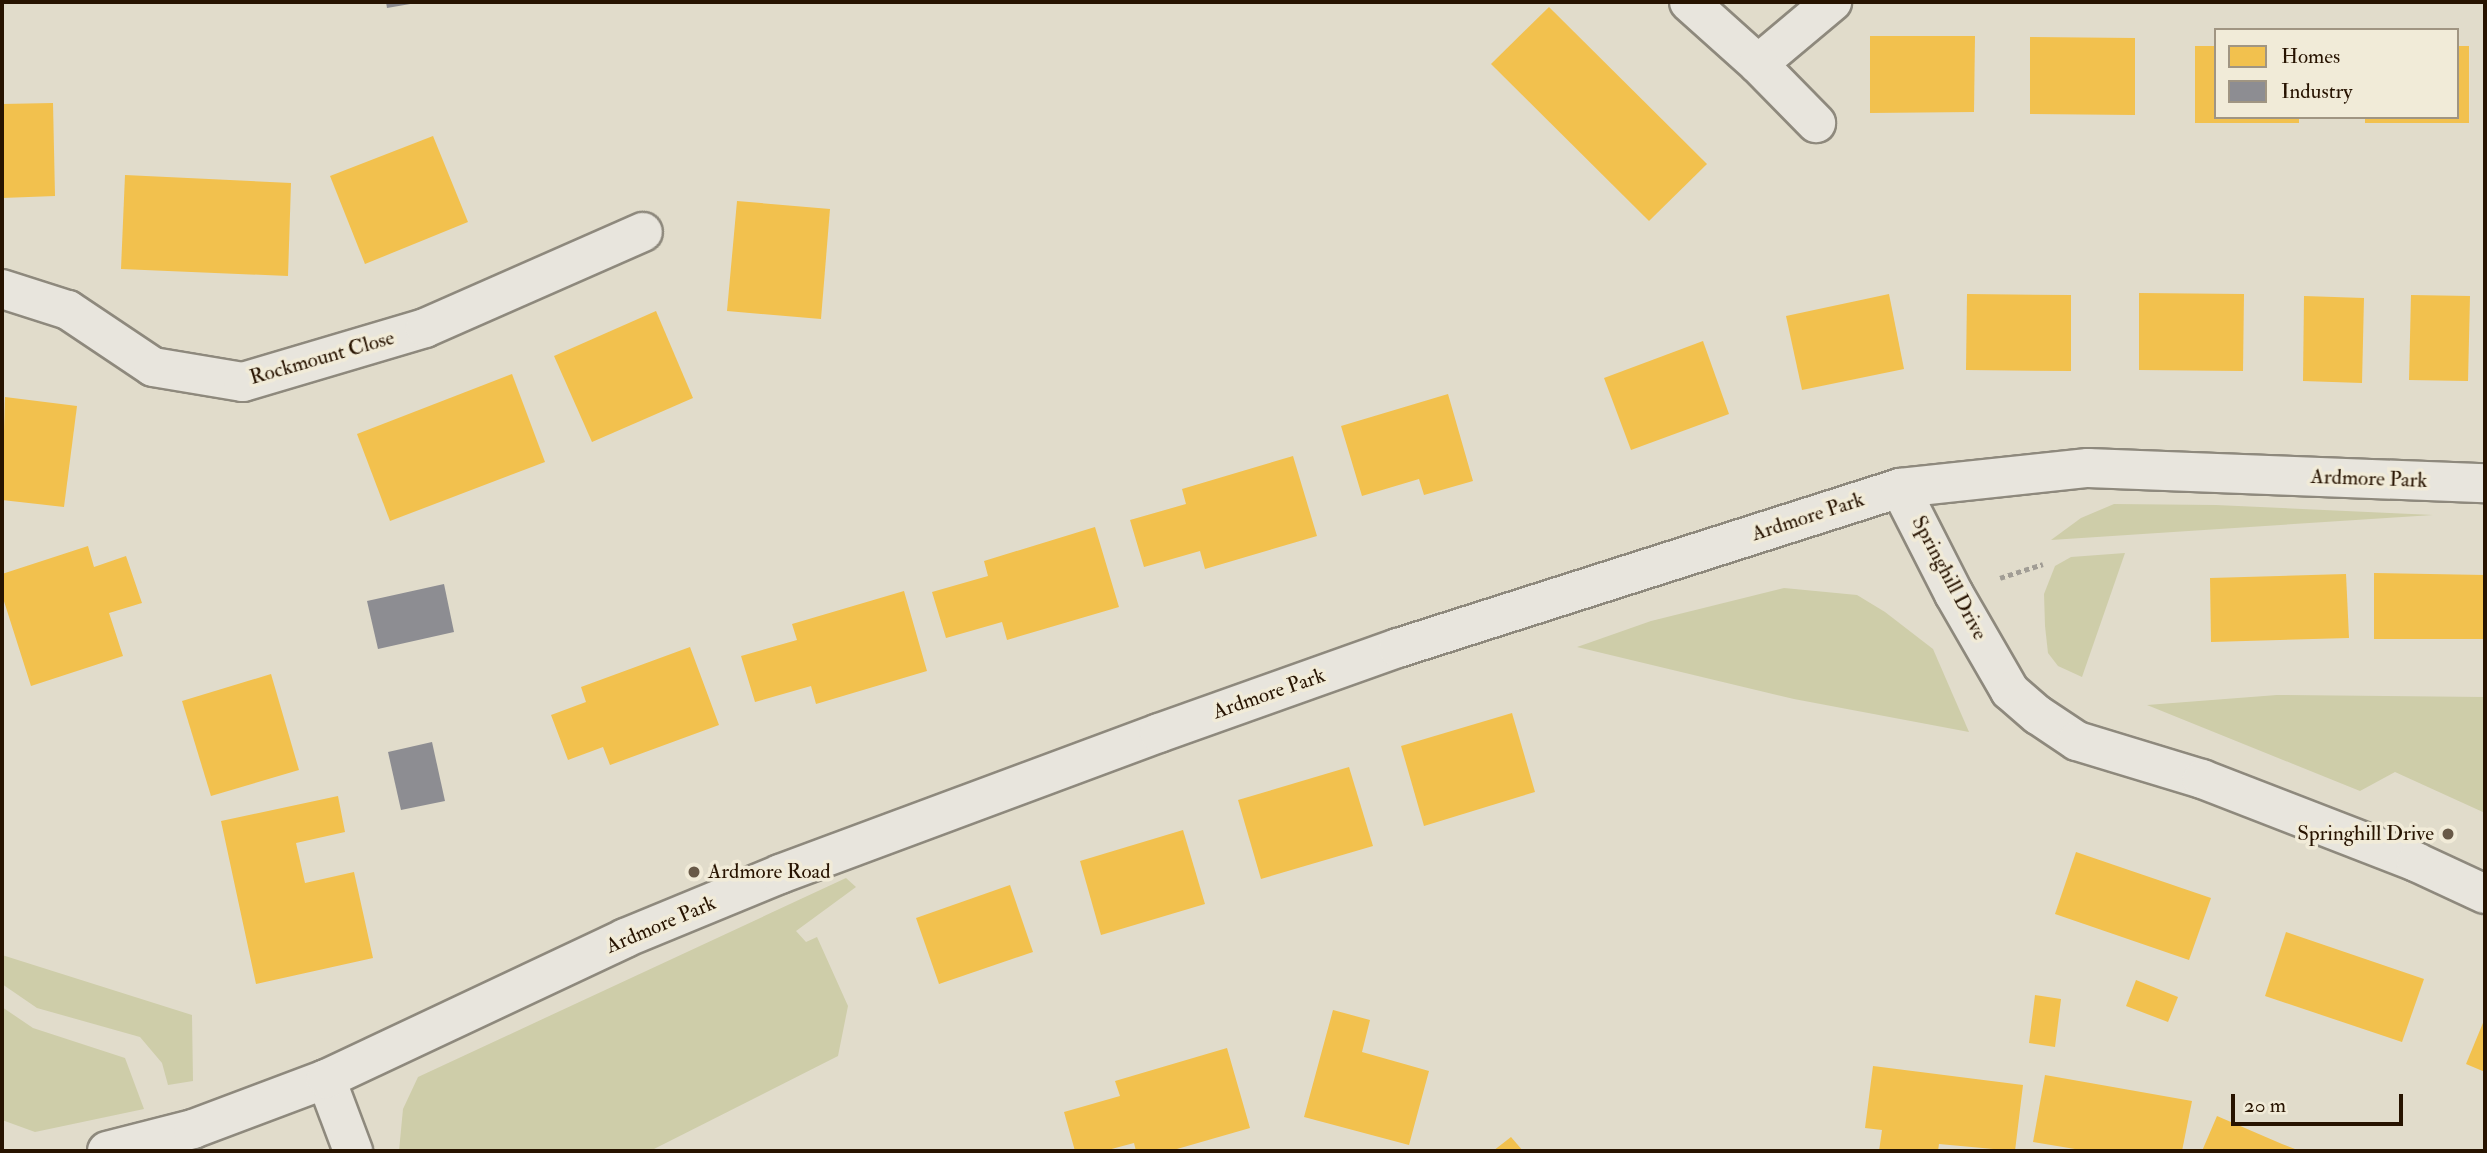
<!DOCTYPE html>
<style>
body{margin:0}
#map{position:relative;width:2487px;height:1153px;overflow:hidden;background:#e1dccb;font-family:"IM FELL Double Pica",serif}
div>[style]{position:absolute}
.green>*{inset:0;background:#cecda9}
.homes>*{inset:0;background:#f2c14e}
.industry>*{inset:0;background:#8d8d92}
.path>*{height:4.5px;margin-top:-2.25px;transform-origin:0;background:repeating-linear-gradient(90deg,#a19d95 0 5px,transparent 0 8.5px)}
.roads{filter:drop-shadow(2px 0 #8e897d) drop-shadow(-2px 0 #8e897d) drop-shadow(0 2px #8e897d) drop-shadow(0 -2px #8e897d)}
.minor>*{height:38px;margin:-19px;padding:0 19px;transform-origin:19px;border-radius:19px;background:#e8e5dd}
.dots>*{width:19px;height:19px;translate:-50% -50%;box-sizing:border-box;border:4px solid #f1ebd8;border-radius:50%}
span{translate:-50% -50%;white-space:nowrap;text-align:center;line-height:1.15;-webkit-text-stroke:7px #f1ebd8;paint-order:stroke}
.street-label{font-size:21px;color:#271300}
.poi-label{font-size:21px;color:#271300}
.right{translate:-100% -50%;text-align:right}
.left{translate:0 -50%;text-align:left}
.frame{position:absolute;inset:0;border:4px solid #271300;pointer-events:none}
.legend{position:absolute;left:2214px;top:28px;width:245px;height:91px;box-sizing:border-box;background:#f1ebd8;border:2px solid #a09582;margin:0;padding:9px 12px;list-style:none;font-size:21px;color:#271300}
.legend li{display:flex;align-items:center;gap:14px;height:35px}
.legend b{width:35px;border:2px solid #a09582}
.scale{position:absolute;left:2231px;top:1094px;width:172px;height:32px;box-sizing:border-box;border:4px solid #271300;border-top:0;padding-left:9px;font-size:21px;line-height:24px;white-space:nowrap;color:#271300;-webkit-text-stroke:5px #f1ebd8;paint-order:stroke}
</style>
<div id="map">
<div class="green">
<div style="clip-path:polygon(2114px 504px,2216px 505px,2433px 515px,2051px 540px,2081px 518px)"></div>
<div style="clip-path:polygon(2125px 553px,2082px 677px,2058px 666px,2048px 653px,2045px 626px,2044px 594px,2055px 566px,2071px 557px)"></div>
<div style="clip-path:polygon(1784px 588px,1857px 595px,1885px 612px,1933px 649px,1969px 732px,1794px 699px,1577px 647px,1651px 621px)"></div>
<div style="clip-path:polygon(2277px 695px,2485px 697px,2485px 813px,2395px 772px,2360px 791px,2147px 705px)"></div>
<div style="clip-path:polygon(846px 878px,856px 887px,796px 931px,806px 942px,817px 937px,848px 1006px,838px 1056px,650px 1151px,399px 1151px,403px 1109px,418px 1077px)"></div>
<div style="clip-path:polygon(2px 955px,192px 1015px,193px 1081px,168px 1085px,162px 1063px,140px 1037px,37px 1008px,2px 984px)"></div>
<div style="clip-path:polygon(2px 1007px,33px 1028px,125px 1058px,144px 1109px,35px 1132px,2px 1120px)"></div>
</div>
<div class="homes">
<div style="clip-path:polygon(1549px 7px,1707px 164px,1649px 221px,1491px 64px)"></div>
<div style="clip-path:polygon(1870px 36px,1975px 36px,1974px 112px,1870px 113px)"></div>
<div style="clip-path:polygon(2030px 37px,2135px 38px,2135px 115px,2030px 114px)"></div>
<div style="clip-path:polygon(2195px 46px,2216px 46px,2216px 117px,2299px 117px,2299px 123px,2195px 123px)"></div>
<div style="clip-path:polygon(2457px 46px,2469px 46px,2469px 123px,2365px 123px,2365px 117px,2457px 117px)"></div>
<div style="clip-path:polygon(53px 103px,55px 196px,2px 198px,2px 104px)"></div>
<div style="clip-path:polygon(433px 136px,468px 222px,365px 264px,330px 176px)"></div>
<div style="clip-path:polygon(125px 175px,291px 183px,288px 276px,121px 269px)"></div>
<div style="clip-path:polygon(737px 201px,830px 209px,821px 319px,727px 311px)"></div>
<div style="clip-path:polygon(2139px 293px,2244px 294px,2243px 371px,2139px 370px)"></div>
<div style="clip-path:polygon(1889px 294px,1904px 369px,1802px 390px,1786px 316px)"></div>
<div style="clip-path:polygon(1967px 294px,2071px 295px,2071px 371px,1966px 370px)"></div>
<div style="clip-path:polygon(2411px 295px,2470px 296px,2468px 381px,2409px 380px)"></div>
<div style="clip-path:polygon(2304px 296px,2364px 298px,2362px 383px,2303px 381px)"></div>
<div style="clip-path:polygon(656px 311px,693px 398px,592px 442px,554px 356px)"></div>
<div style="clip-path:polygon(1703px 341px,1729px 414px,1631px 450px,1604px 378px)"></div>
<div style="clip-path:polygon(512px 374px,545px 462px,390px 521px,357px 434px)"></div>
<div style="clip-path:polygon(1448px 394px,1473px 481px,1424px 495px,1419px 479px,1362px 496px,1341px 426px)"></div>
<div style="clip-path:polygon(5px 397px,77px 406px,64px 507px,2px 500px)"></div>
<div style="clip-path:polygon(1293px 456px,1317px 536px,1205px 569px,1200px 551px,1144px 567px,1130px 520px,1186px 504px,1182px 489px)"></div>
<div style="clip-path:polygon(1095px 527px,1119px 607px,1007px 640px,1002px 622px,946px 638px,932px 592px,988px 576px,984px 561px)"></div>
<div style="clip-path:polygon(88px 546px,94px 567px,126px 556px,142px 603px,109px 613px,123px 656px,31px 686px,2px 595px,2px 574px)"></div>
<div style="clip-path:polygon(2374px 573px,2485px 575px,2485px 639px,2374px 639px)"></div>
<div style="clip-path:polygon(2346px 574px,2349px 638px,2211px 642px,2210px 578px)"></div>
<div style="clip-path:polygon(904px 591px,927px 671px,816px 704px,811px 686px,755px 702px,741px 656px,797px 640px,792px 624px)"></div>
<div style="clip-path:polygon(690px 647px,719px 725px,610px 765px,603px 747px,568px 760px,551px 715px,586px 702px,581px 687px)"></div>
<div style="clip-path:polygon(271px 674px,299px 770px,211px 796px,182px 701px)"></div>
<div style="clip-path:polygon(1512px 713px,1535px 792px,1424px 826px,1401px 746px)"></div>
<div style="clip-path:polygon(1349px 767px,1373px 846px,1261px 879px,1238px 800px)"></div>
<div style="clip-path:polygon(338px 796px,345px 832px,296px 843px,305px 883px,354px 872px,373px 958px,256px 984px,221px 821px)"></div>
<div style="clip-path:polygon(1183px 830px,1205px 904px,1101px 935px,1080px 861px)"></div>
<div style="clip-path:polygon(2076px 852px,2211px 898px,2189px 960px,2055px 914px)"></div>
<div style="clip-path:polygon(1010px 885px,1033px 952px,939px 984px,916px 918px)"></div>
<div style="clip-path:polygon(2286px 932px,2424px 979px,2402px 1042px,2265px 996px)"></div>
<div style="clip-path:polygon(2136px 980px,2178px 997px,2168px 1022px,2126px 1006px)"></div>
<div style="clip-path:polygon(2035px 995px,2061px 999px,2055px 1047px,2029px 1043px)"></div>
<div style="clip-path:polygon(1333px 1010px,1370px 1020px,1362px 1052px,1429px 1071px,1409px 1145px,1304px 1117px)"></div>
<div style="clip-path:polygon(2485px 1018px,2485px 1072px,2466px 1064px)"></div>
<div style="clip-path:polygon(1227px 1048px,1250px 1128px,1170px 1151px,1136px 1151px,1134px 1143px,1104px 1151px,1075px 1151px,1064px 1112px,1120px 1096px,1115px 1081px)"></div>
<div style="clip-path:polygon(1873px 1066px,2023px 1085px,2015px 1151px,1939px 1144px,1938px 1151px,1879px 1151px,1882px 1130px,1865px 1128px)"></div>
<div style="clip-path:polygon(2045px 1075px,2192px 1101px,2182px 1151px,2087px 1151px,2033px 1142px)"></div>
<div style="clip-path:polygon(2217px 1116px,2282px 1144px,2300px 1151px,2202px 1151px)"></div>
<div style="clip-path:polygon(1511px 1137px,1523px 1151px,1493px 1151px)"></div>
</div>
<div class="industry">
<div style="clip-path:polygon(386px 2px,416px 2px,416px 3px,387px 8px)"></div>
<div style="clip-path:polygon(444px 584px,454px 632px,378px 649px,367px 601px)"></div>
<div style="clip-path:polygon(432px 742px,445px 801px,401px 810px,388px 752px)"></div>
</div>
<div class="path">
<div style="left:2000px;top:578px;width:45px;rotate:-18deg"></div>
</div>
<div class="roads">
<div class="minor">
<div style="left:1689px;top:2px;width:93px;rotate:41.9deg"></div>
<div style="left:1758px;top:64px;width:97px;rotate:-40deg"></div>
<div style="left:1758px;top:64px;width:83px;rotate:45.5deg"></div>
<div style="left:2px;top:289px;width:69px;rotate:17.7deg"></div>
<div style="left:68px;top:310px;width:102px;rotate:33.8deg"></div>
<div style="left:153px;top:367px;width:91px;rotate:9.5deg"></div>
<div style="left:243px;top:382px;width:190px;rotate:-16.5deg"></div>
<div style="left:425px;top:328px;width:238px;rotate:-23.8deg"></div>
<div style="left:1900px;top:488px;width:119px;rotate:63deg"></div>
<div style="left:1954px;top:594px;width:112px;rotate:60deg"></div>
<div style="left:2010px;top:691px;width:37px;rotate:41deg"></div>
<div style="left:2038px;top:715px;width:47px;rotate:33.7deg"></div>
<div style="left:2077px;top:741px;width:131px;rotate:16.9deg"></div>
<div style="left:2202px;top:779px;width:230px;rotate:21.2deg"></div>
<div style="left:2416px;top:862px;width:76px;rotate:24.9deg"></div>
<div style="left:326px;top:1079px;width:77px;rotate:69.4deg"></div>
<div style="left:107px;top:1151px;width:89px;rotate:-14.3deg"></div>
<div style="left:193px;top:1129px;width:142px;rotate:-20.6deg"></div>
<div style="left:326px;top:1079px;width:331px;rotate:-25.2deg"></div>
<div style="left:625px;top:938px;width:168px;rotate:-22.4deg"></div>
<div style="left:780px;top:874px;width:404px;rotate:-20.4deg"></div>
<div style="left:1159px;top:733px;width:254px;rotate:-19.6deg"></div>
<div style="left:1398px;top:648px;width:527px;rotate:-17.68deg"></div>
<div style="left:1900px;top:488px;width:189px;rotate:-6.1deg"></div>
<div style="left:2088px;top:468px;width:397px;rotate:2.2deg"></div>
</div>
</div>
<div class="dots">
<div style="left:2448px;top:834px;background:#685947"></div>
<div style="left:694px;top:872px;background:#685947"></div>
</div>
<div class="street-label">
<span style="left:322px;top:358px;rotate:-16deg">Rockmount Close</span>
<span style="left:2369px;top:479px;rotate:2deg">Ardmore Park</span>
<span style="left:1808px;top:517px;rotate:-18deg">Ardmore Park</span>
<span style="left:1949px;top:578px;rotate:62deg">Springhill Drive</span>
<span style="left:1269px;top:694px;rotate:-19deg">Ardmore Park</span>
<span style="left:661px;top:925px;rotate:-23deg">Ardmore Park</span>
</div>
<div class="poi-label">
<span class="right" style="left:2434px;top:834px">Springhill Drive</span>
<span class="left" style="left:708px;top:872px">Ardmore Road</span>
</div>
<div class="frame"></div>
<ul class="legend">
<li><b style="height:19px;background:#f2c14e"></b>Homes</li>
<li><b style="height:19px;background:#8d8d92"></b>Industry</li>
</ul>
<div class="scale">20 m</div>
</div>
